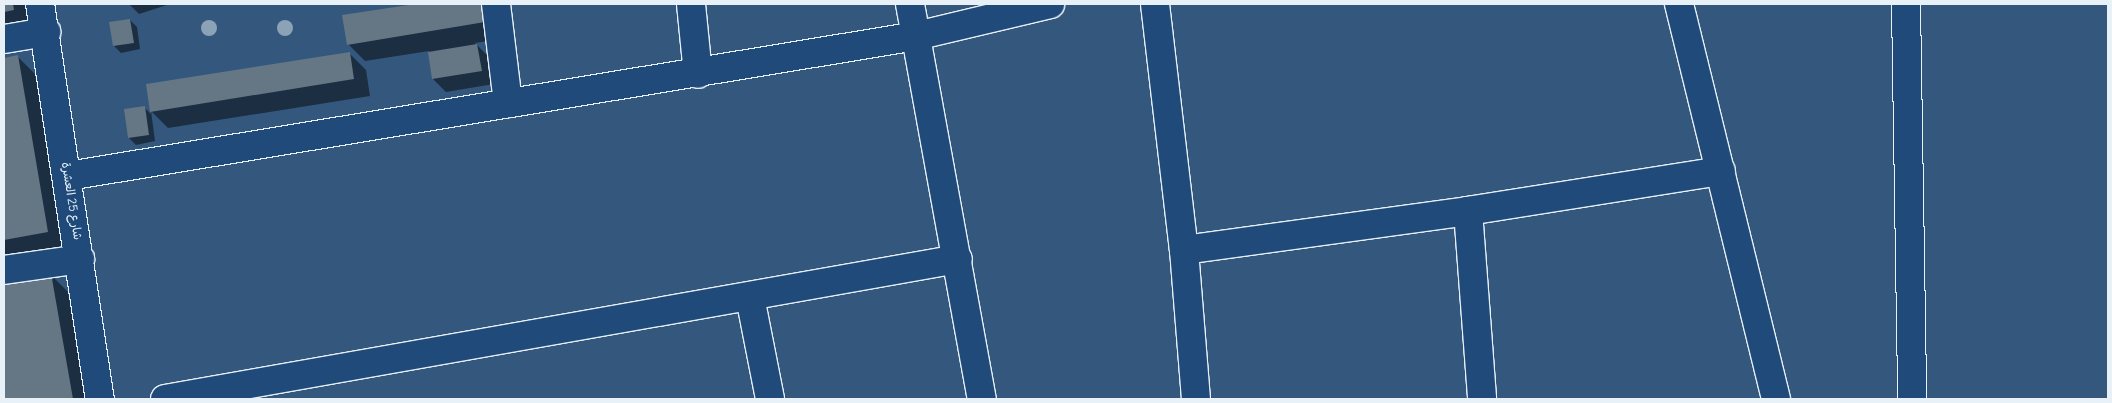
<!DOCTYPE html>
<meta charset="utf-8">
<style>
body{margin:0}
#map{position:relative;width:2112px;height:403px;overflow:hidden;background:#34577d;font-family:Delius,"Playpen Sans Arabic",sans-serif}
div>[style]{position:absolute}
.shadow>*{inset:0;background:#0007}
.building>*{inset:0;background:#657685}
.roads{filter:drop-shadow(1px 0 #e8f1f8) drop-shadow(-1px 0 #e8f1f8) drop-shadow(0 1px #e8f1f8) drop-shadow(0 -1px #e8f1f8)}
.street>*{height:28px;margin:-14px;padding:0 14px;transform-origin:14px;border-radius:14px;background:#1f4a7a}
.secondary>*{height:28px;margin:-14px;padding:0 14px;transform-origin:14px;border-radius:14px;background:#1f4a7a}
.trees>*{width:16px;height:16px;margin:-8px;border-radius:50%;background:#8ba2b7}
span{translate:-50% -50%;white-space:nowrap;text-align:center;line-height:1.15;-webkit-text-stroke:4px #1f4a7a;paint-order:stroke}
.street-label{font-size:12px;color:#e8f1f8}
.frame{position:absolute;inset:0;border:5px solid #e8f1f8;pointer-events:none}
</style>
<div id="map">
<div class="shadow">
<div style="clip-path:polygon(4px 4px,27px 4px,31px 27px,4px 32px)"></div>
<div style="clip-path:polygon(129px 4px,170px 4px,139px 14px)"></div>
<div style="clip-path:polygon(422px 4px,496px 4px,507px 38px,475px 43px,490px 58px,494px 84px,446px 92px,433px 79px,429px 51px,365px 61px,348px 44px,344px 16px)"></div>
<div style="clip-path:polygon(130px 20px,137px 27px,140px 49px,121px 53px,114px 46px)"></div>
<div style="clip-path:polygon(349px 53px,366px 70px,370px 96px,168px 128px,151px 111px,155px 141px,136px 145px,129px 138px,145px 108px,152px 115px,147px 85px)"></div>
<div style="clip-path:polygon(18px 57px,35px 74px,65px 249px,4px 260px,4px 59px)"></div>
<div style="clip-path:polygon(51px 275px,68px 292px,86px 399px,4px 399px,4px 283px)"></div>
</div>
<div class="building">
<div style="clip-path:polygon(4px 4px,13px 4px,14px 10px,4px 12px)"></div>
<div style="clip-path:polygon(415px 4px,488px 4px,491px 21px,347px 45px,342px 15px)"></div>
<div style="clip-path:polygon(130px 19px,134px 43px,113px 46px,109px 22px)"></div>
<div style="clip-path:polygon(477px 44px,482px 71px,432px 79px,428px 52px)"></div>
<div style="clip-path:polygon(350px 52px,354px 79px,150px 112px,146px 84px)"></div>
<div style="clip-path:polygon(18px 55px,48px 232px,4px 240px,4px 58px)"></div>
<div style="clip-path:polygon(145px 106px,149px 135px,128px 138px,124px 109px)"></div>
<div style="clip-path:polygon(51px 273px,73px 399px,4px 399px,4px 281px)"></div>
</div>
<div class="roads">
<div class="street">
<div style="left:496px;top:4px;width:100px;rotate:83.1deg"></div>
<div style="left:691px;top:4px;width:70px;rotate:84.3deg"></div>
<div style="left:910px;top:4px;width:402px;rotate:79.7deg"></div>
<div style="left:1155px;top:4px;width:248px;rotate:83.3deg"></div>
<div style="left:1184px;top:250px;width:149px;rotate:85.4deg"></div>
<div style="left:1679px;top:4px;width:407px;rotate:76.2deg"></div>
<div style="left:1906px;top:4px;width:395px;rotate:89.1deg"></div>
<div style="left:4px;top:39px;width:43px;rotate:-9.5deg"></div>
<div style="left:68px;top:176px;width:859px;rotate:-9.37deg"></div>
<div style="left:916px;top:36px;width:138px;rotate:-13.4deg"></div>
<div style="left:1468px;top:211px;width:189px;rotate:85.7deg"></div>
<div style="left:1184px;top:250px;width:287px;rotate:-7.8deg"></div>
<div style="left:1468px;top:211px;width:256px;rotate:-9deg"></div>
<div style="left:4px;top:270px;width:77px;rotate:-8.2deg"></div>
<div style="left:750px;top:297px;width:104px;rotate:78.9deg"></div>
<div style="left:165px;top:399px;width:805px;rotate:-10.01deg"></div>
</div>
<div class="secondary">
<div style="left:40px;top:4px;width:400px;rotate:81.4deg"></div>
</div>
</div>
<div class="trees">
<div style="left:209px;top:28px"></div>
<div style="left:285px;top:28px"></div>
</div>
<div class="street-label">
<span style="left:72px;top:201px;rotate:81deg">شارع 25 العشرة</span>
</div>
<div class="frame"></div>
</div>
